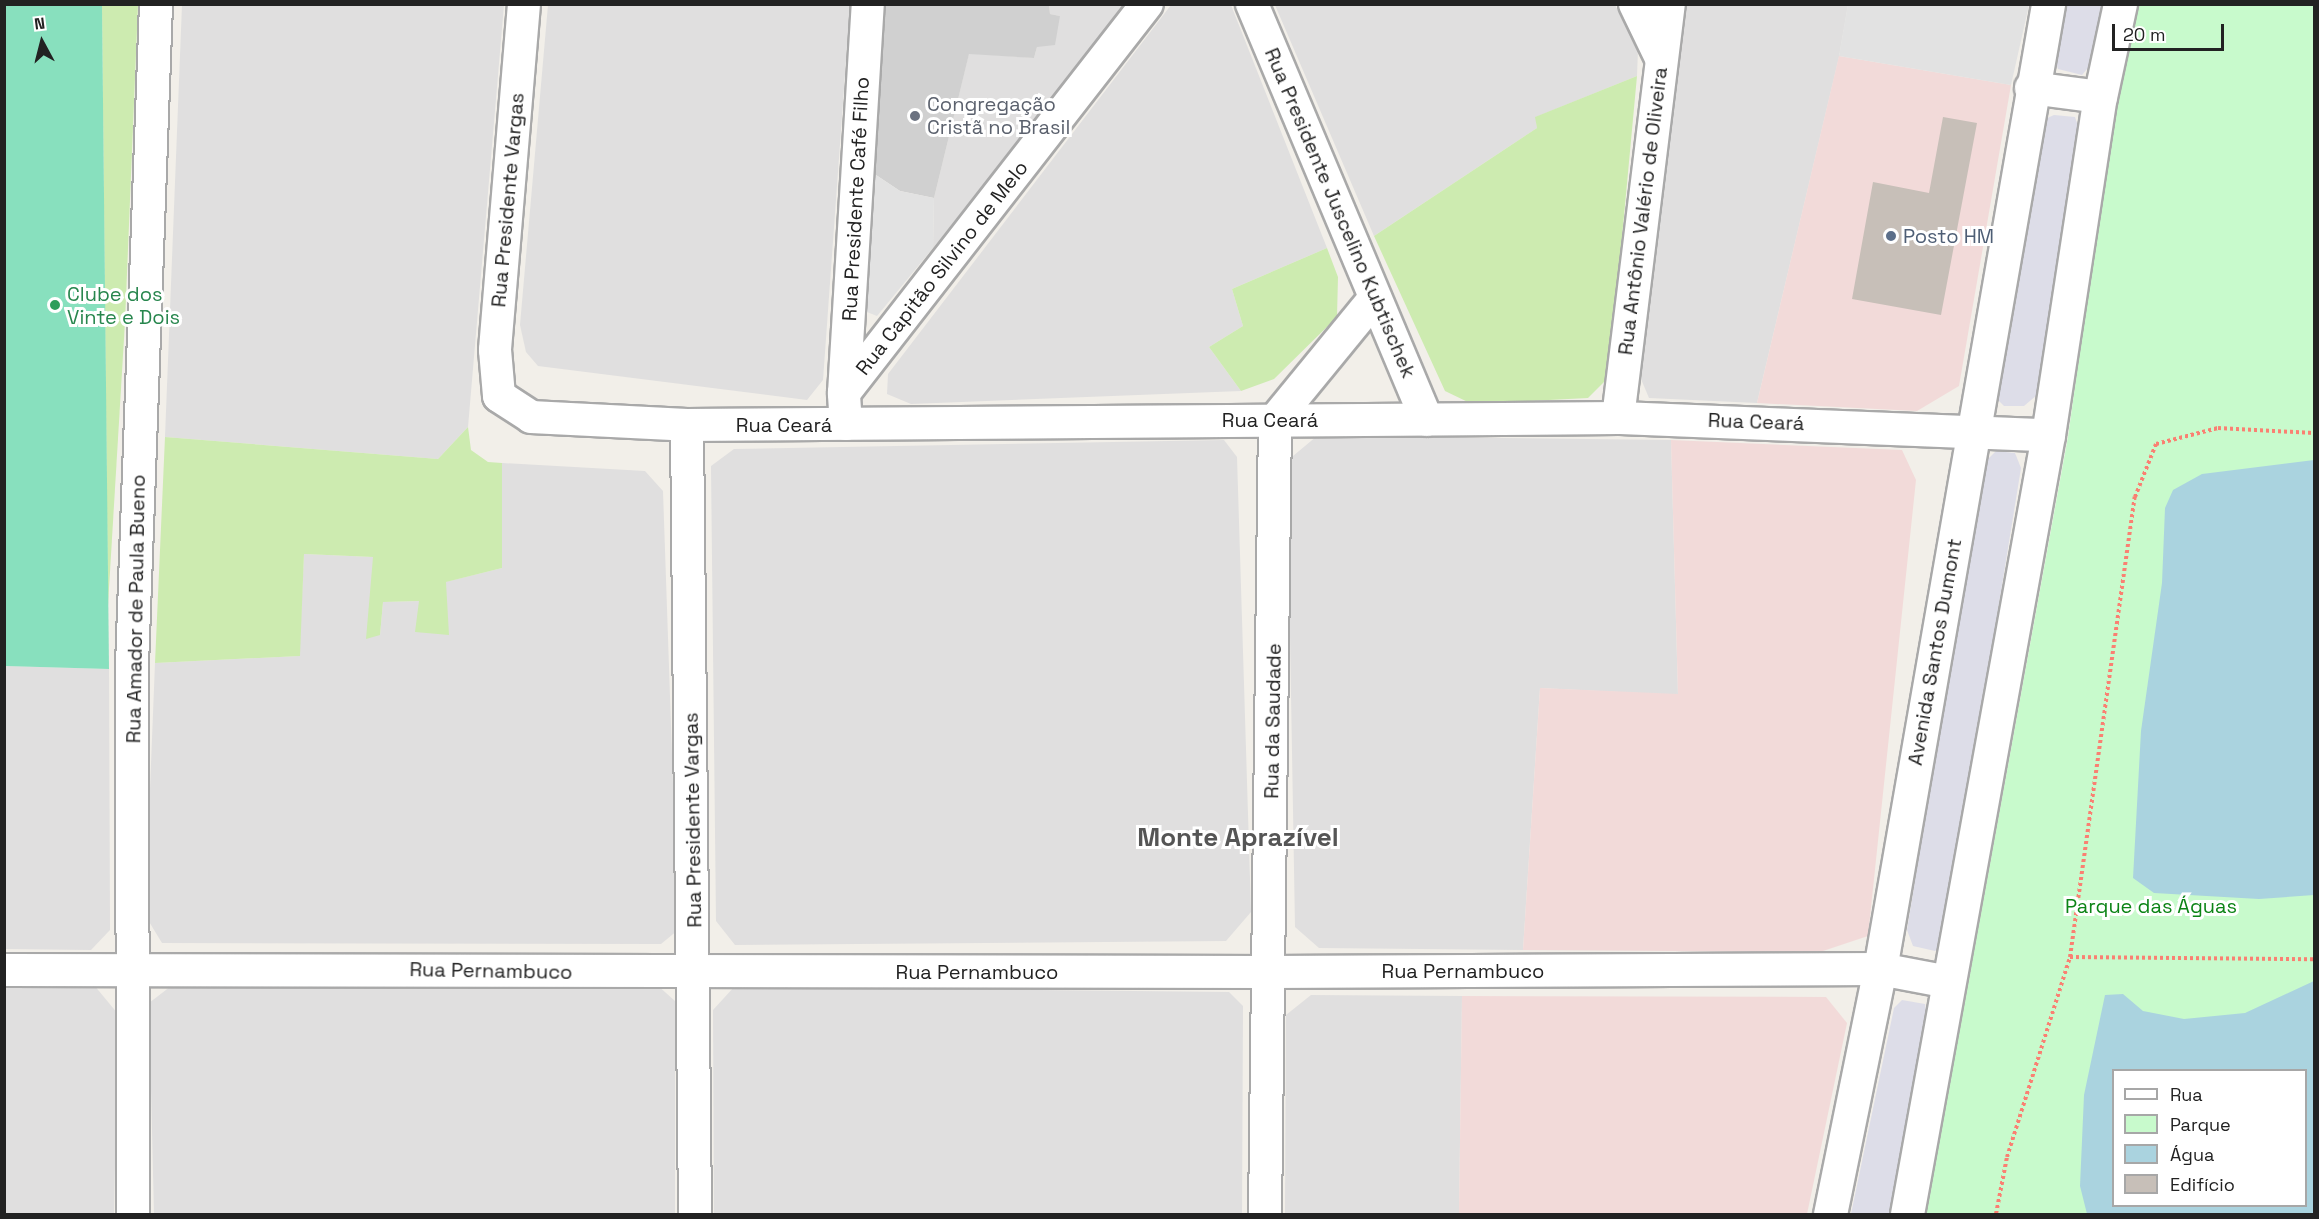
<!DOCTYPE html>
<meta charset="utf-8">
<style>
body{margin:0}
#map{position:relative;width:2319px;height:1219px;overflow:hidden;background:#f2efe9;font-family:"Space Grotesk",sans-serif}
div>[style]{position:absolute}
.residential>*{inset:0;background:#e0dfdf}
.commercial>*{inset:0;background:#f2dad9}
.religious>*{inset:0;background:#d0d0d0}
.grass>*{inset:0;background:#cdebb0}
.park>*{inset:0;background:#c8facc}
.pitch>*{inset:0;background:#88e0be}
.parking>*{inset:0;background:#e2e2e2}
.plaza>*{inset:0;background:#dddde8}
.water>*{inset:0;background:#aad3df}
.building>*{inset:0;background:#c7bfb8}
.path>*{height:4px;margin-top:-2px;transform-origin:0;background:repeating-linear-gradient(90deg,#fa8072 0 3px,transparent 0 6px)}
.roads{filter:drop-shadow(2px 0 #a9a9a9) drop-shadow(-2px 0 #a9a9a9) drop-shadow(0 2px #a9a9a9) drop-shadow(0 -2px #a9a9a9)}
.minor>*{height:32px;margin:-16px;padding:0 16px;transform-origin:16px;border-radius:16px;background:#fff}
.tertiary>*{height:33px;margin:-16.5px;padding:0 16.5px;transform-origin:16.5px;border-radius:16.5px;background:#fff}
.dots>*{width:16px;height:16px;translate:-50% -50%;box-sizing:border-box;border:3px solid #fff;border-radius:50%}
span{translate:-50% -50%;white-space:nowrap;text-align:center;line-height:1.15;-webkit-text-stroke:6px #fff;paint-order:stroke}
.worship-label{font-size:20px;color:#5b616d}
.left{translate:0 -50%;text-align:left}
.street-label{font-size:20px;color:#222}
.service-label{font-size:20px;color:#4e5e75}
.leisure-label{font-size:20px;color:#27864d}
.park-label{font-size:20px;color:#0c8416}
.district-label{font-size:26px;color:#555;font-weight:700}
.frame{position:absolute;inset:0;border:6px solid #222;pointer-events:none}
.legend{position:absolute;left:2112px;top:1069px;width:195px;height:138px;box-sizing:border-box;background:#fff;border:2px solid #a7a7a7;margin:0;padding:8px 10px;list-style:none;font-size:18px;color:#222}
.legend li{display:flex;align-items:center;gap:12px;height:30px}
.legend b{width:30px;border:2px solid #a7a7a7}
.north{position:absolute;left:12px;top:12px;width:60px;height:60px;-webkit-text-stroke:4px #fff;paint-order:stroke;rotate:353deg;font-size:16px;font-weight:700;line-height:24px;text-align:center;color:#222}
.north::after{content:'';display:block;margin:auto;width:21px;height:27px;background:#222;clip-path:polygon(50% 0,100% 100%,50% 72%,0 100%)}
.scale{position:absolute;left:2112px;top:24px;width:112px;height:27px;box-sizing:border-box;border:3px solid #222;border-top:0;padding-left:8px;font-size:18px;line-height:21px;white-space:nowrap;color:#222;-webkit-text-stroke:4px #fff;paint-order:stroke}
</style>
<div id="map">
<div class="residential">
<div style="clip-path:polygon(182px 5px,504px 5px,468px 427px,438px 459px,165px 437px)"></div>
<div style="clip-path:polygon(548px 5px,850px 5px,823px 380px,807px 400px,538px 366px,526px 352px,520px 325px)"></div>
<div style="clip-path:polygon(1049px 5px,1126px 5px,933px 248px,934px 198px,969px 53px,1034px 58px,1037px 47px,1060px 16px,1050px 14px)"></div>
<div style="clip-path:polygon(1171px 5px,1231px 5px,1327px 248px,1232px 289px,1243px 326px,1209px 347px,1241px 391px,911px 404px,887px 394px,888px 374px)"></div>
<div style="clip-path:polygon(1275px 5px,1615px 5px,1638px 50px,1637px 76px,1536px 117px,1537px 128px,1374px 236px)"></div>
<div style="clip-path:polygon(1685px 5px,1848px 5px,1839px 57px,1757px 403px,1649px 398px,1641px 379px)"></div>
<div style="clip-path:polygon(1317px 436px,1671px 440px,1678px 695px,1540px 688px,1523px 950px,1319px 948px,1295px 927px,1287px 461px)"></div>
<div style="clip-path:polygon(1224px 440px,1237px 457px,1251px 912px,1226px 941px,735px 945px,716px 921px,711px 466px,734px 449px)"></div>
<div style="clip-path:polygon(502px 463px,645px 471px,663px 491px,678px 930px,661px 944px,162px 943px,145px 915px,155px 663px,299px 656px,304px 554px,373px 557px,380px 635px,383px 602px,420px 601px,445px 582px,502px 568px)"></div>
<div style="clip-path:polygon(5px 666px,109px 669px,110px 930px,91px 950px,5px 949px)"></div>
<div style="clip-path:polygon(175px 983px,656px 984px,675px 1001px,675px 1214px,154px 1214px,149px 1003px)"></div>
<div style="clip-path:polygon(5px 984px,94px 985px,118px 1014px,114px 1214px,5px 1214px)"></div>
<div style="clip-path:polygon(734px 987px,1229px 992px,1243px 1006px,1242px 1214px,714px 1214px,713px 1010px)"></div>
<div style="clip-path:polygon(1311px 995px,1462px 996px,1459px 1214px,1285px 1214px,1286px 1015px)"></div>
</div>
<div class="commercial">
<div style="clip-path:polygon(1839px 56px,2011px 85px,1959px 386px,1917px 411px,1757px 403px)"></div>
<div style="clip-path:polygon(1671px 440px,1902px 450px,1916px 480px,1868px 936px,1820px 952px,1523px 950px,1540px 688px,1678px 694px)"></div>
<div style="clip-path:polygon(1462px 996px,1826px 997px,1847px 1023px,1807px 1214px,1459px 1214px)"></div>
</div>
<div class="religious">
<div style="clip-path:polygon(883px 5px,1049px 5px,1050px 14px,1060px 16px,1055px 45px,1037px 47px,1034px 58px,969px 54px,934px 198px,900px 191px,873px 173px)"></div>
</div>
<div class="grass">
<div style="clip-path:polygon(102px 5px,138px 5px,125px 322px,108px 605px)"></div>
<div style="clip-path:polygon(1637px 76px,1609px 377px,1588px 398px,1472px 404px,1445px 391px,1374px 236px,1537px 128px,1535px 117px)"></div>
<div style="clip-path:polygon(1327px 248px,1338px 277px,1337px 317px,1274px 379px,1241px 391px,1209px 347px,1243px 326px,1232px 289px)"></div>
<div style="clip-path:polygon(468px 427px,471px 450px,488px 462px,502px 463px,502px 568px,446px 582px,449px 635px,415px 632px,419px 601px,383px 602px,380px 635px,366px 639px,373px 557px,304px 554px,300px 656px,155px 663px,165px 437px,438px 459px)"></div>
</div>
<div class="park">
<div style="clip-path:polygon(evenodd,2134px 5px,2314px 5px,2314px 1214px,1926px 1214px,2068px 437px,2115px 100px,2134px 5px,2114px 1070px,2306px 1070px,2306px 1206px,2114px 1206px,2114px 1070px)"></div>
</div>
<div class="pitch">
<div style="clip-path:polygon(5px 4px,102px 5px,109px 669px,5px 666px)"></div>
</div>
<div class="parking">
<div style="clip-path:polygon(1848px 4px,2029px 5px,2011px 85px,1839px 56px)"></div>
<div style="clip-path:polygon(873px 173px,900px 191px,934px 198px,933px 248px,877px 316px,867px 312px,865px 301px)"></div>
</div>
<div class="plaza">
<div style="clip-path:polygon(2065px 5px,2103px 5px,2092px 63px,2082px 75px,2058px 69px,2054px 54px)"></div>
<div style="clip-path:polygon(2054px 115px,2075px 117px,2079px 129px,2037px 395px,2024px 406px,2004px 406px,1994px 396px,2043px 120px)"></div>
<div style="clip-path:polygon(1996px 451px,2015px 453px,2021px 468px,1944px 943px,1935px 951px,1913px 946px,1907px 930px,1982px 465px)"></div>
<div style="clip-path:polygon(1902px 1000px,1925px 1004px,1927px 1017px,1889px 1214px,1851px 1214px,1894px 1008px)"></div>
</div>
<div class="water">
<div style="clip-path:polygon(2314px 460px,2314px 895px,2259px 899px,2154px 893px,2133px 878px,2141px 731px,2162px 583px,2165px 508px,2173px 490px,2202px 474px)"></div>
<div style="clip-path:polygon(evenodd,2314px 981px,2314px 1214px,2087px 1214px,2080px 1186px,2084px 1095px,2105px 995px,2123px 994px,2143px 1011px,2184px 1019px,2245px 1013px,2314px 981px,2114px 1070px,2306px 1070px,2306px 1206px,2114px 1206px,2114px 1070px)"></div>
</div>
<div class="building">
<div style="clip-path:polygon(1943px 117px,1977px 123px,1941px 315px,1852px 299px,1873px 182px,1929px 193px)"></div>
</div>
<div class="path">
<div style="left:2070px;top:957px;width:244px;rotate:0.5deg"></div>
<div style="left:1996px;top:1214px;width:58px;rotate:-79.1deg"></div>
<div style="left:2007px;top:1157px;width:210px;rotate:-72.5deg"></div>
<div style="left:2070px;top:957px;width:465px;rotate:-82deg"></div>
<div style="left:2135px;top:497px;width:57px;rotate:-68.4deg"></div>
<div style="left:2156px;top:444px;width:64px;rotate:-14.5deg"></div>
<div style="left:2218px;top:428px;width:96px;rotate:3deg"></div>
</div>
<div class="roads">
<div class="minor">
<div style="left:524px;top:4px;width:347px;rotate:94.8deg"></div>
<div style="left:495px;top:350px;width:46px;rotate:85deg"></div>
<div style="left:499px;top:396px;width:38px;rotate:33deg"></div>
<div style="left:531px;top:417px;width:156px;rotate:2.9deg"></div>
<div style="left:687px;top:425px;width:931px;rotate:-0.43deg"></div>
<div style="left:1618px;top:418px;width:430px;rotate:2.3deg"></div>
<div style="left:1252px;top:4px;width:451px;rotate:67.2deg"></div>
<div style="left:1635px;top:4px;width:60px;rotate:64.3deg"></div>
<div style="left:2031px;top:88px;width:70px;rotate:7.4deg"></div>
<div style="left:844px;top:393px;width:390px;rotate:-86.5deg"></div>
<div style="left:1618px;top:418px;width:417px;rotate:-83deg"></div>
<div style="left:846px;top:424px;width:31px;rotate:-94deg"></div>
<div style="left:844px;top:393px;width:493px;rotate:-52.1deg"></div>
<div style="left:687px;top:425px;width:789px;rotate:89.42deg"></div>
<div style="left:4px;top:970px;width:1266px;rotate:0.09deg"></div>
<div style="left:1270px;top:972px;width:610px;rotate:-0.28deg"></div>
<div style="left:1880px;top:969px;width:70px;rotate:10.7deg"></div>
<div style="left:133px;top:1214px;width:549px;rotate:-90.1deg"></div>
<div style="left:132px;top:665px;width:661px;rotate:-87.92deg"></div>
<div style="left:1265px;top:1214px;width:794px;rotate:-89.28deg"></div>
<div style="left:1275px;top:420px;width:156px;rotate:-50.7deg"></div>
</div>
<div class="tertiary">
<div style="left:1830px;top:1214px;width:250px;rotate:-78.5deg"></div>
<div style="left:1880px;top:969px;width:980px;rotate:-80.12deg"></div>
<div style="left:1907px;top:1214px;width:792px;rotate:-79.74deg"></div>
<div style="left:2048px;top:435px;width:342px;rotate:-81.3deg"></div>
<div style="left:2100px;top:97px;width:95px;rotate:-77.9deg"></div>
</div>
</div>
<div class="dots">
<div style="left:915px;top:116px;background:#6b7280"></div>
<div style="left:1891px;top:236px;background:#5c6f8a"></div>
<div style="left:55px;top:305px;background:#2e9e5b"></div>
</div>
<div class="worship-label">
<span class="left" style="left:927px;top:116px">Congregação<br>Cristã no Brasil</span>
</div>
<div class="street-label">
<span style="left:856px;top:199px;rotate:-87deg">Rua Presidente Café Filho</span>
<span style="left:508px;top:200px;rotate:-85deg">Rua Presidente Vargas</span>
<span style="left:1643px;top:211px;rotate:-83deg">Rua Antônio Valério de Oliveira</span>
<span style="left:1340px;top:213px;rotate:67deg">Rua Presidente Juscelino Kubtischek</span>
<span style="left:942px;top:268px;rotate:-52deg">Rua Capitão Silvino de Melo</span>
<span style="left:1270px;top:420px">Rua Ceará</span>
<span style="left:1756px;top:422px;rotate:2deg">Rua Ceará</span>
<span style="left:784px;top:425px">Rua Ceará</span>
<span style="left:136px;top:609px;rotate:-89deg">Rua Amador de Paula Bueno</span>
<span style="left:1935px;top:652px;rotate:-80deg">Avenida Santos Dumont</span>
<span style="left:1273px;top:721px;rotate:-89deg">Rua da Saudade</span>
<span style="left:693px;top:820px;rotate:-91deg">Rua Presidente Vargas</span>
<span style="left:491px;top:971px;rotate:1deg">Rua Pernambuco</span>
<span style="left:1463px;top:971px">Rua Pernambuco</span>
<span style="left:977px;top:972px">Rua Pernambuco</span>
</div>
<div class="service-label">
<span class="left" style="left:1903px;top:236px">Posto HM</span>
</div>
<div class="leisure-label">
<span class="left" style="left:67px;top:306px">Clube dos<br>Vinte e Dois</span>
</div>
<div class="park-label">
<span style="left:2151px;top:906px">Parque das Águas</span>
</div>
<div class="district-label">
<span style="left:1238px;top:838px">Monte Aprazível</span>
</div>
<div class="frame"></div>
<ul class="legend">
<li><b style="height:8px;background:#fff"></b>Rua</li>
<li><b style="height:16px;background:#c8facc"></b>Parque</li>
<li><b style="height:16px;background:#aad3df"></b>Água</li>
<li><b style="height:16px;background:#c7bfb8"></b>Edifício</li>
</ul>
<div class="north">N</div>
<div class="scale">20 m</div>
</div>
